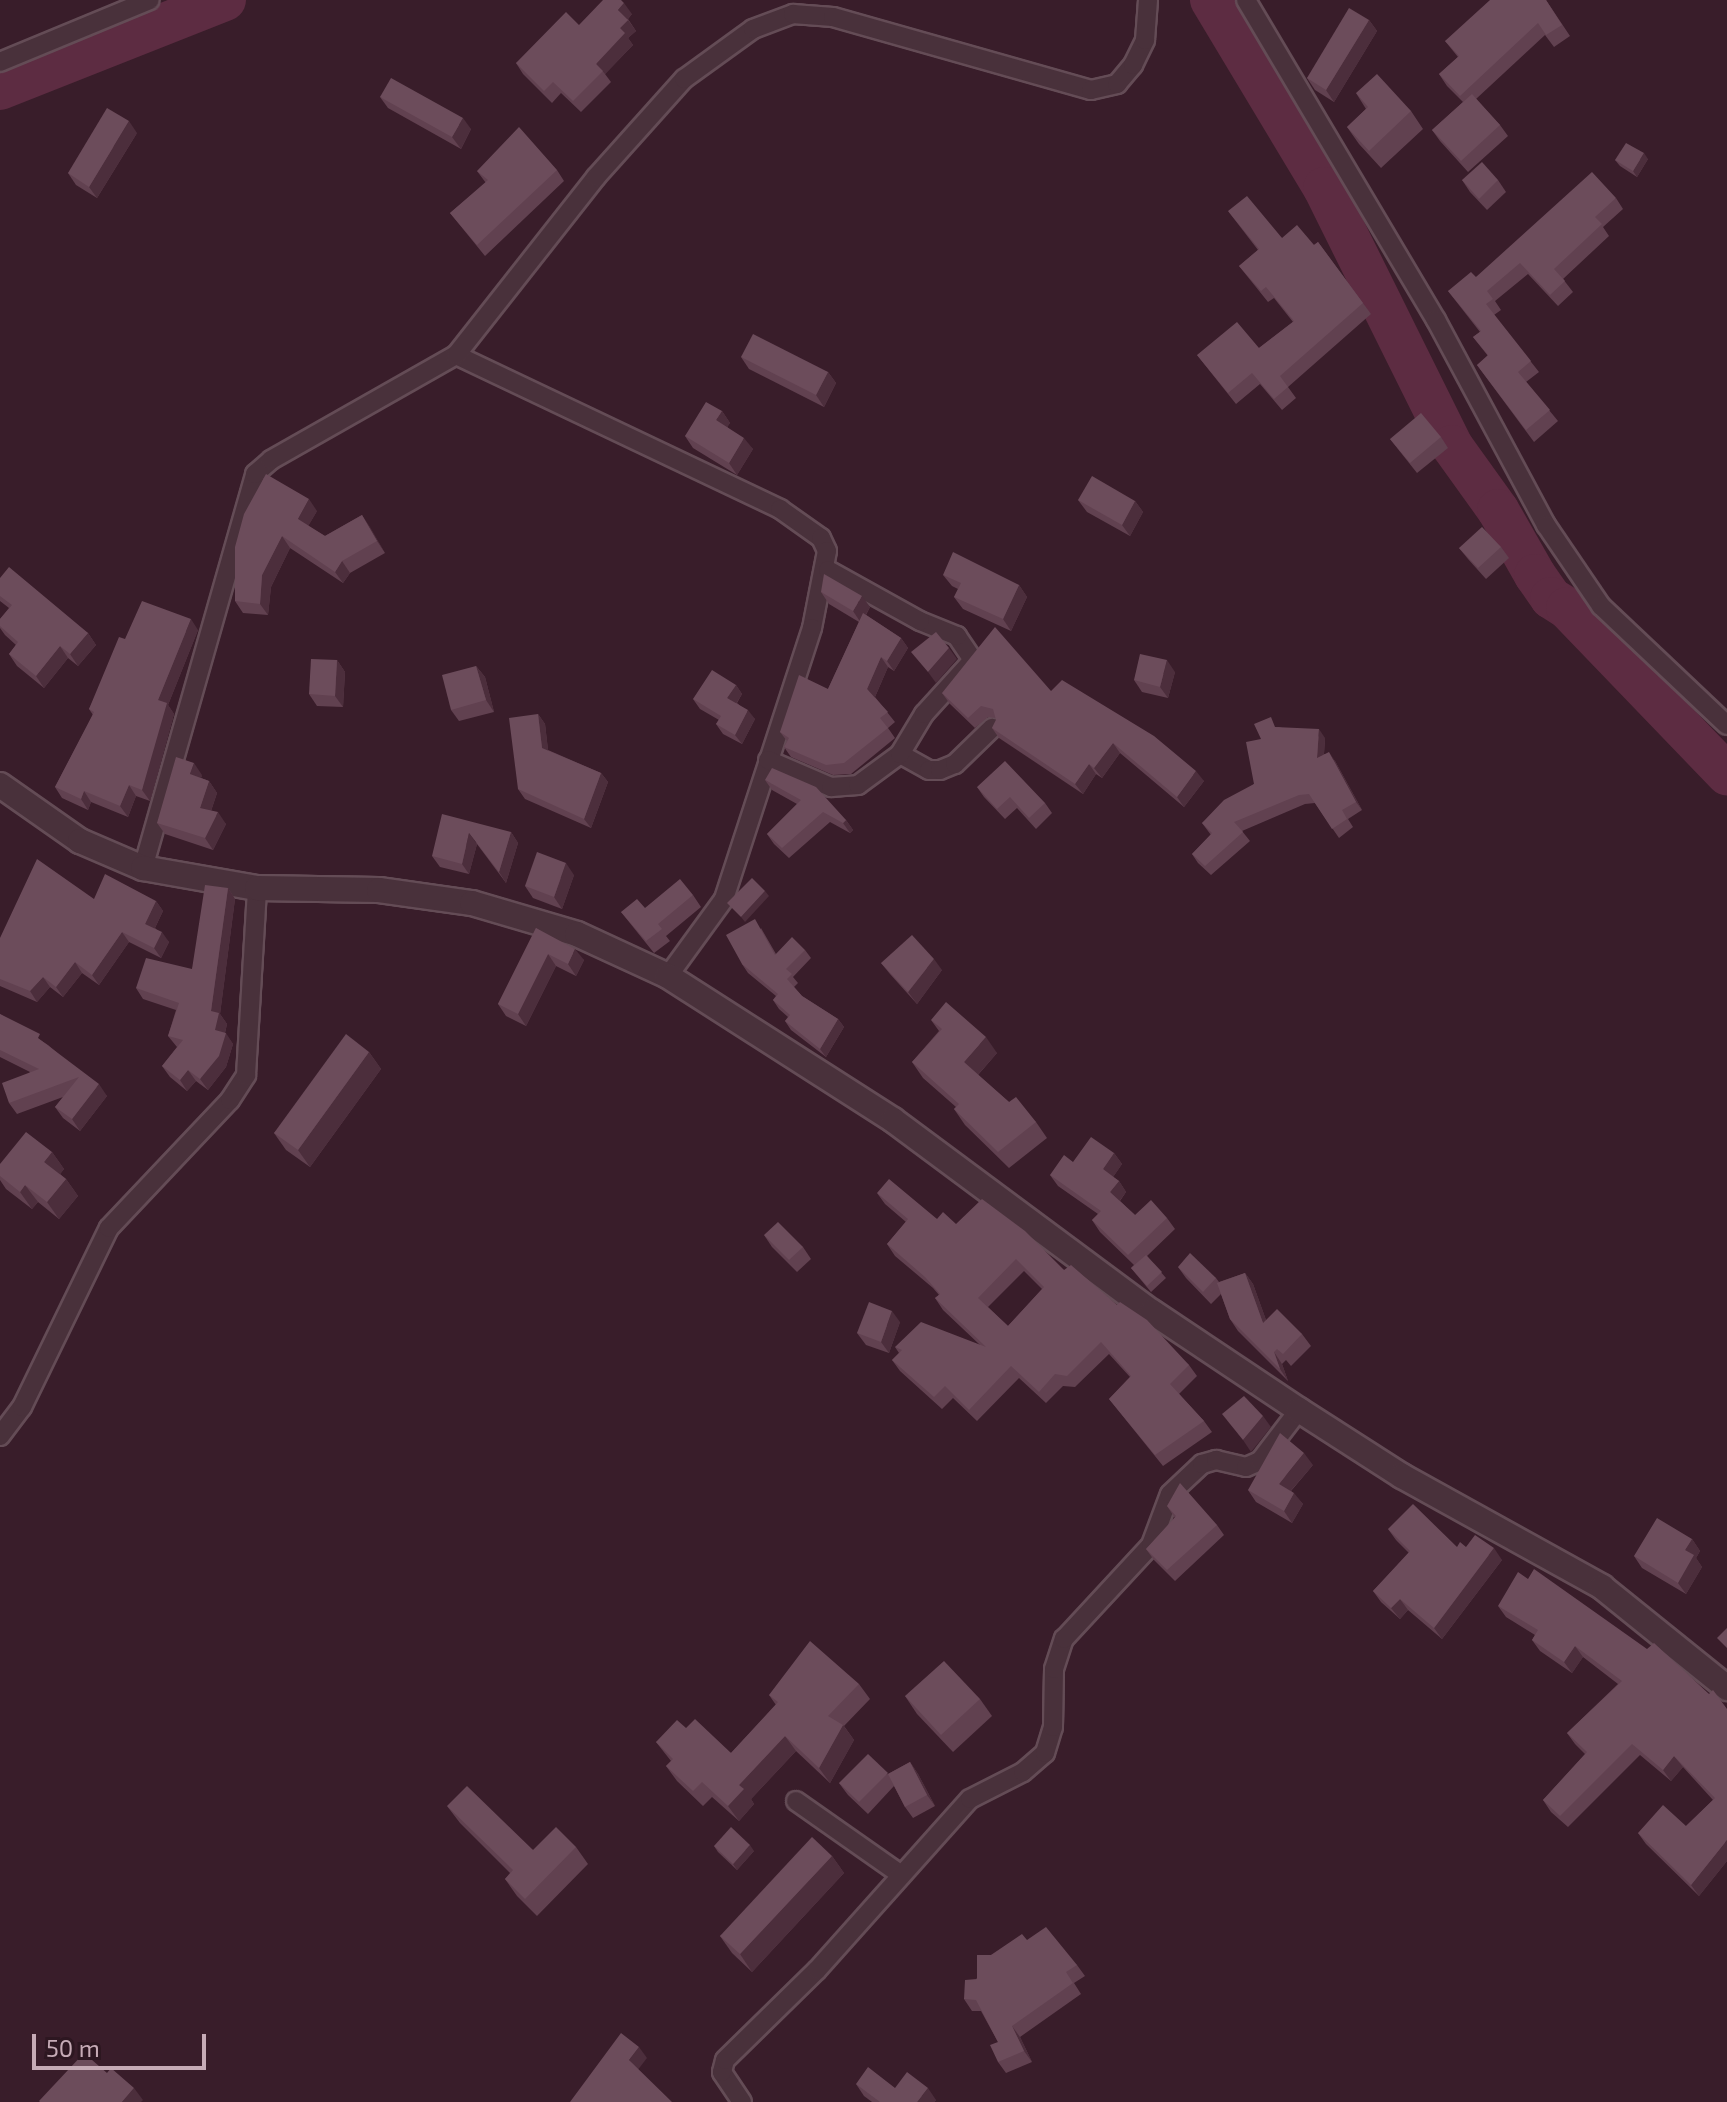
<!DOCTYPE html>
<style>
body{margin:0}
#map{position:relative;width:1727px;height:2102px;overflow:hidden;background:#391d2a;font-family:"Exo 2",sans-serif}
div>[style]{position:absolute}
.river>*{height:42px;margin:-21px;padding:0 21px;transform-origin:21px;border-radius:21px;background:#5d2c42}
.roads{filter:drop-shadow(2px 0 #644c56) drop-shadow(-2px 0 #644c56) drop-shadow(0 2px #644c56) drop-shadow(0 -2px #644c56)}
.minor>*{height:18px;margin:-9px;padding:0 9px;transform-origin:9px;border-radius:9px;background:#49313b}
.tertiary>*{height:24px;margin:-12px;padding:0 12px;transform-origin:12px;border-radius:12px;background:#49313b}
.wall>*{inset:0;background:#614150}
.shaded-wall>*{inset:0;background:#4c2e3c}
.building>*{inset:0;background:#6c4c5b}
span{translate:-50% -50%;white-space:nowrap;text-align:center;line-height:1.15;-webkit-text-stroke:6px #2d1721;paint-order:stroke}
.scale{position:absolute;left:32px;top:2034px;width:174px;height:36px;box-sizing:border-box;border:4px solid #c6abb6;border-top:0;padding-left:10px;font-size:24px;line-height:28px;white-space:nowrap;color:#c6abb6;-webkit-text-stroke:6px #2d1721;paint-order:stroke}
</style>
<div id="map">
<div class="river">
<div style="left:1211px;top:0;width:219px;rotate:59deg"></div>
<div style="left:1324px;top:188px;width:288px;rotate:63.6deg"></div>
<div style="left:1452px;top:446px;width:79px;rotate:54.3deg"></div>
<div style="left:1498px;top:510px;width:75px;rotate:60.4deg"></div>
<div style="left:1535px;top:575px;width:28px;rotate:55deg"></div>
<div style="left:1551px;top:598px;width:19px;rotate:32deg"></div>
<div style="left:1567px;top:608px;width:231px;rotate:46.1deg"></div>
<div style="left:0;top:89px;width:242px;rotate:-21.6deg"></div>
</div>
<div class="roads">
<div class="minor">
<div style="left:1246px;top:0;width:372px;rotate:59.3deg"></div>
<div style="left:1436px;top:320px;width:233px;rotate:61.8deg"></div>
<div style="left:1546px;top:525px;width:98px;rotate:55.8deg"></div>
<div style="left:1601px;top:606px;width:173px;rotate:43.4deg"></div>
<div style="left:0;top:62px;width:162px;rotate:-22.5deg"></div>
<div style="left:456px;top:355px;width:359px;rotate:25.4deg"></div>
<div style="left:780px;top:509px;width:50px;rotate:35.3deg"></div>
<div style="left:821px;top:538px;width:14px;rotate:65deg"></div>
<div style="left:827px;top:551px;width:78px;rotate:101deg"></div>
<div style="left:812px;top:628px;width:285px;rotate:108deg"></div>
<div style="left:724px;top:899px;width:95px;rotate:126deg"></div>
<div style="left:900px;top:754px;width:33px;rotate:29deg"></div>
<div style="left:929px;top:770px;width:11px"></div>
<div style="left:940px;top:770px;width:16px;rotate:-22deg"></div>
<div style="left:955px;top:764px;width:52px;rotate:-44.2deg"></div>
<div style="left:768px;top:760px;width:69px;rotate:23.2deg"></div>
<div style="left:831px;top:787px;width:27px;rotate:-4deg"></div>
<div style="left:858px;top:785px;width:52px;rotate:-36.4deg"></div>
<div style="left:900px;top:754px;width:47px;rotate:-59deg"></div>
<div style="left:924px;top:714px;width:73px;rotate:-47.8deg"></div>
<div style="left:973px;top:660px;width:29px;rotate:-124deg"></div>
<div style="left:957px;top:636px;width:40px;rotate:-158deg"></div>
<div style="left:920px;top:621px;width:105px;rotate:-151deg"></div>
<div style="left:143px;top:868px;width:410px;rotate:-74.1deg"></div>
<div style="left:255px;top:474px;width:21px;rotate:-41deg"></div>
<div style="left:271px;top:460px;width:213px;rotate:-29.6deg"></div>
<div style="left:456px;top:355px;width:226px;rotate:-51.8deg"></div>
<div style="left:596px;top:177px;width:132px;rotate:-48.1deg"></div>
<div style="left:684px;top:79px;width:85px;rotate:-35.9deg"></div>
<div style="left:753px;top:29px;width:43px;rotate:-20.6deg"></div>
<div style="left:793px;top:14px;width:40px;rotate:4.3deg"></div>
<div style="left:833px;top:17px;width:268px;rotate:15.8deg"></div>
<div style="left:1091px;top:90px;width:27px;rotate:-13deg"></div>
<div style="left:1117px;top:84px;width:25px;rotate:-50deg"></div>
<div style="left:1133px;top:65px;width:28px;rotate:-64deg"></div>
<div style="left:1145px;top:40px;width:40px;rotate:-85.7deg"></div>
<div style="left:0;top:1436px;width:36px;rotate:-53deg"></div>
<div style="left:22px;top:1407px;width:199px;rotate:-64.1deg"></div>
<div style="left:109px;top:1228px;width:176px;rotate:-46.6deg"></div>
<div style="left:230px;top:1100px;width:30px;rotate:-57deg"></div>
<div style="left:246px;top:1075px;width:187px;rotate:-86.6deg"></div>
<div style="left:796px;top:1801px;width:127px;rotate:35.1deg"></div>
<div style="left:742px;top:2102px;width:36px;rotate:-124deg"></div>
<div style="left:722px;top:2072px;width:12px;rotate:-76deg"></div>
<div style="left:725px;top:2060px;width:129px;rotate:-44.4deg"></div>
<div style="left:817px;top:1970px;width:229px;rotate:-48.2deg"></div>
<div style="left:970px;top:1799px;width:59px;rotate:-27deg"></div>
<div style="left:1023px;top:1772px;width:29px;rotate:-41deg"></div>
<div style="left:1045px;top:1753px;width:27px;rotate:-73deg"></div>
<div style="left:1053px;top:1727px;width:58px;rotate:-89deg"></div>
<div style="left:1054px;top:1669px;width:32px;rotate:-72deg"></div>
<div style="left:1064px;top:1639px;width:128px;rotate:-47.2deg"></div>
<div style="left:1151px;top:1545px;width:54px;rotate:-69.6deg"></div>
<div style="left:1170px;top:1494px;width:44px;rotate:-43.2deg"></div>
<div style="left:1202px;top:1464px;width:15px;rotate:-16deg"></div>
<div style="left:1216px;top:1460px;width:31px;rotate:13deg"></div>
<div style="left:1246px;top:1467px;width:15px;rotate:-23deg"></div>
<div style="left:1260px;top:1461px;width:64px;rotate:-52.6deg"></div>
</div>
<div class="tertiary">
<div style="left:0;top:785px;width:98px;rotate:35deg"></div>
<div style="left:80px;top:841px;width:69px;rotate:23.2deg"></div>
<div style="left:143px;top:868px;width:116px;rotate:10deg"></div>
<div style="left:257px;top:888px;width:122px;rotate:0.9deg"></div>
<div style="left:379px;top:890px;width:94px;rotate:8deg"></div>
<div style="left:472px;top:903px;width:109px;rotate:16.4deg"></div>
<div style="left:577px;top:934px;width:100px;rotate:24.8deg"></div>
<div style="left:668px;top:976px;width:267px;rotate:32.6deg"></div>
<div style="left:893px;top:1120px;width:322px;rotate:36.6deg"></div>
<div style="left:1152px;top:1312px;width:177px;rotate:33.7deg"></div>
<div style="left:1299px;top:1410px;width:122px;rotate:32.7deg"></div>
<div style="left:1402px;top:1476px;width:229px;rotate:29deg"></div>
<div style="left:1602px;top:1587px;width:161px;rotate:38.9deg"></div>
</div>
</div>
<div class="wall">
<div style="clip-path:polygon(1546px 0,1570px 36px,1554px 47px,1545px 35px,1476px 99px,1500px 125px,1508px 136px,1468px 172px,1440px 141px,1432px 130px,1463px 102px,1447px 86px,1439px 74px,1458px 57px,1445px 41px)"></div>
<div style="clip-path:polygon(632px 14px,628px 19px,636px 31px,628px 38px,633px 45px,605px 74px,611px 82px,581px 112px,561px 93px,552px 103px,523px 74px,516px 63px,579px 25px)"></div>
<div style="clip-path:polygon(1369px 20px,1377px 31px,1334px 102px,1315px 90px,1307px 78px)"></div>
<div style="clip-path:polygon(1356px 93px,1411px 111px,1423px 129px,1381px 168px,1359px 144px,1347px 127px,1366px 109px)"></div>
<div style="clip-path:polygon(380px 97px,471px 129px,461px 149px,388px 108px)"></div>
<div style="clip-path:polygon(137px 133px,97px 198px,76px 185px,68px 173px)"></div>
<div style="clip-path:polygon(1648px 159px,1637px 177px,1620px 166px,1615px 160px)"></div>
<div style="clip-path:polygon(557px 170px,564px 181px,485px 256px,450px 213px,486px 183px,477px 171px)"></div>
<div style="clip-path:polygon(1462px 180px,1498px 180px,1506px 192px,1487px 210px,1470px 192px)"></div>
<div style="clip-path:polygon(1616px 198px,1623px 209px,1603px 227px,1609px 236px,1563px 279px,1573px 292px,1558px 306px,1528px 274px,1495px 301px,1501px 310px,1494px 315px,1539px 372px,1526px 382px,1558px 421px,1534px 442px,1477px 365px,1488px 356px,1473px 337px,1480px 332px,1448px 291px,1476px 277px)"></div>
<div style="clip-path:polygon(1228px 211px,1282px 238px,1314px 245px,1318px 242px,1371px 314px,1288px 387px,1296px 398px,1282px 410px,1260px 384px,1236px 404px,1197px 355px,1259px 348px,1293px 322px,1274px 298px,1268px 302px,1239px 266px,1258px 250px)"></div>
<div style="clip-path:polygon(741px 357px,828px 372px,836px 383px,824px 407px,749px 369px)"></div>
<div style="clip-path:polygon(722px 411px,730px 423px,727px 427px,753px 449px,737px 475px,693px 448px,685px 436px)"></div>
<div style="clip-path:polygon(1441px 437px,1448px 448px,1417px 473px,1390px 439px)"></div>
<div style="clip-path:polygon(1078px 500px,1135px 501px,1143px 512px,1130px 536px,1087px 512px)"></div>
<div style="clip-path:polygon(317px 511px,308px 526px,325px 536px,362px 515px,385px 553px,350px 573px,343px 583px,290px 548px,271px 587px,268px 615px,243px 613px,235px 601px,235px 547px)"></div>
<div style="clip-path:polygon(1501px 547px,1509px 558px,1486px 579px,1468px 559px,1459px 548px)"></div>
<div style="clip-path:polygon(943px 575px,1019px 585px,1027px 597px,1011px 631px,963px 609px,954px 597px,958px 589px,952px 586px)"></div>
<div style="clip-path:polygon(0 578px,88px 633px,96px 645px,78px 666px,68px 658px,44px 688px,17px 666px,9px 654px,16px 645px,5px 635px,0 628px,0 619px,9px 608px,0 601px)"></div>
<div style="clip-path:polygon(821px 592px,870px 607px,866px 615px,901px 638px,908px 648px,894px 671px,888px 667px,875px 697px,895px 722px,888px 728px,895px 738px,851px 774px,833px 775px,791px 757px,784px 747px,787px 741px,780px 732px,828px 689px,859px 622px,829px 604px)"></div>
<div style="clip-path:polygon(198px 630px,168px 705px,174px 714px,150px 801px,136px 796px,128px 817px,91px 802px,88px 810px,62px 798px,55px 787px,93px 715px,89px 709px,125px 639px)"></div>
<div style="clip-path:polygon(337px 660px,345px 672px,343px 707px,317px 706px,309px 694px)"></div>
<div style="clip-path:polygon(476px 666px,485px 677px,494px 712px,459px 721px,451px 710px)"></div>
<div style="clip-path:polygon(1175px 672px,1168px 698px,1142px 692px,1134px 680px)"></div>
<div style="clip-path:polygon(736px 685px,742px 694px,737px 703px,755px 719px,742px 744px,723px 734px,716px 724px,719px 720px,700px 709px,693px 699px)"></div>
<div style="clip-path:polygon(1051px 691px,1204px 781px,1184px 807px,1120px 753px,1102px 778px,1096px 774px,1083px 794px,999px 738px,992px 728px,996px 720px,996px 718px,988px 717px,975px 728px,950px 704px,942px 693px)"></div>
<div style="clip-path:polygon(538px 714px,545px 724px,548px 750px,601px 773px,608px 782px,591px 828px,525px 799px,518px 789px)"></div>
<div style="clip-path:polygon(1278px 727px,1325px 738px,1324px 754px,1335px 761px,1362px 810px,1348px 819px,1353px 827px,1339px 838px,1315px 803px,1305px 804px,1242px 831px,1250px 841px,1211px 875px,1198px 863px,1192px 854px,1211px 835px,1202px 823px,1254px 784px,1261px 739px)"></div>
<div style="clip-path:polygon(202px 775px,201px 778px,209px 781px,217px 793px,211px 811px,226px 824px,213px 850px,165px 834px,157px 823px)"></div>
<div style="clip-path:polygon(765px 780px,846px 820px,853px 830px,850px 833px,830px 822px,789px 858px,774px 844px,767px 834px,797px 804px,772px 790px)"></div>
<div style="clip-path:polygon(977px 787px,1045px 803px,1052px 813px,1036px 829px,1017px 808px,1005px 819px,984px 797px)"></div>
<div style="clip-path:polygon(511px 832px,518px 843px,506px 883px,477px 844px,469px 874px,440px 867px,432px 856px)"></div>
<div style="clip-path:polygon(574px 875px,562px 909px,533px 898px,525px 886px)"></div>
<div style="clip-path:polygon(228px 888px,235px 899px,220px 1014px,227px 1024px,225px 1033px,233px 1044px,226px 1067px,208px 1090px,196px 1081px,187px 1091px,170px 1077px,162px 1066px,177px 1047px,168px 1036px,176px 1010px,143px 999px,136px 988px,192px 969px)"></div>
<div style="clip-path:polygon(693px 895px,701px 907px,666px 936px,670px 941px,654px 953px,621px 912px,645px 908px)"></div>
<div style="clip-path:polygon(94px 899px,156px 901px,163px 911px,155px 928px,169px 942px,161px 958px,129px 942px,99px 985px,82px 973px,63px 997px,50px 987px,37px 1002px,0 986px,0 938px)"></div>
<div style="clip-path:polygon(536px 928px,584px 960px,576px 976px,556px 966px,526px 1026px,506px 1016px,498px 1004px)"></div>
<div style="clip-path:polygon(761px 928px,776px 954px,805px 950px,811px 958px,793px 977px,798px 983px,794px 987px,802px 996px,838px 1019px,844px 1027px,826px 1057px,791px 1030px,785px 1021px,788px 1017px,779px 1009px,773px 1000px,776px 996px,748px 973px,742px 964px)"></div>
<div style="clip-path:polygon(881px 963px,942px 970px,917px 1004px,890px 974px)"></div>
<div style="clip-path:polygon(0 1014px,48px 1045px,107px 1096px,80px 1131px,63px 1118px,55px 1107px,63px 1097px,17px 1114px,9px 1103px,30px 1072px,0 1057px)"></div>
<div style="clip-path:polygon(931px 1020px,997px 1053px,978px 1075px,1009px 1102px,1036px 1122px,1047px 1138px,1009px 1168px,965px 1125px,954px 1109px,956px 1107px,923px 1078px,912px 1062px,939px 1031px)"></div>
<div style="clip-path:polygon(369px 1052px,381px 1069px,310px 1167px,286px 1150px,274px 1133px)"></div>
<div style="clip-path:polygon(52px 1152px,64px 1169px,60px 1174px,66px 1179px,78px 1196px,59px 1219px,38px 1202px,32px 1209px,6px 1189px,0 1180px,0 1164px)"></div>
<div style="clip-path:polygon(1114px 1153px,1122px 1164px,1113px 1177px,1119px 1181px,1126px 1192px,1120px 1201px,1135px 1215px,1167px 1218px,1175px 1229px,1147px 1256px,1166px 1278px,1151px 1292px,1131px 1268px,1134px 1265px,1100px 1232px,1092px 1220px,1098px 1214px,1058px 1186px,1050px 1175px)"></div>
<div style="clip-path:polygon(evenodd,877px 1193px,937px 1219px,956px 1224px,1064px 1270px,1189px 1365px,1197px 1376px,1179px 1394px,1204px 1421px,1212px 1432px,1163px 1466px,1109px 1399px,1130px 1377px,1109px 1354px,1075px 1387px,1063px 1386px,1046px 1403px,1019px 1378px,977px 1421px,953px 1398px,942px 1409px,900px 1371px,892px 1360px,899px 1353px,895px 1347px,980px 1345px,943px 1310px,935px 1298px,939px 1295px,933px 1288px,895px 1256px,887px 1244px,906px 1222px,885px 1204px,877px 1193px,1024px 1271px,1042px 1289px,1008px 1326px,988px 1307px,1024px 1271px)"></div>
<div style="clip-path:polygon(764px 1235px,803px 1247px,811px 1259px,797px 1272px,772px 1247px)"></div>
<div style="clip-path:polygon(1178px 1267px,1216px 1278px,1219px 1282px,1245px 1273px,1253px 1284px,1266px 1320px,1302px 1334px,1311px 1346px,1291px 1366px,1286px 1360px,1282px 1364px,1288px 1381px,1238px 1331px,1230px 1319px,1221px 1294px,1211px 1304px,1186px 1278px)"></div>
<div style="clip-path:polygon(900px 1322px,889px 1353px,866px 1345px,857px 1333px)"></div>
<div style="clip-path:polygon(1313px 1465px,1291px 1491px,1303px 1504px,1292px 1523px,1256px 1502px,1248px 1490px)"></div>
<div style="clip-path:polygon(1167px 1506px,1217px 1525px,1224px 1535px,1175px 1581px,1154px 1560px,1146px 1549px,1175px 1518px)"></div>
<div style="clip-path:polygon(1388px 1529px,1457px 1547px,1466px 1547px,1502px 1560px,1442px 1639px,1408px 1610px,1400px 1619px,1381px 1602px,1373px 1591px,1409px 1553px,1396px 1540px)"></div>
<div style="clip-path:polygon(1692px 1539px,1700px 1551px,1696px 1558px,1702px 1567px,1686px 1594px,1642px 1568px,1634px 1556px)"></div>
<div style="clip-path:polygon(1498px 1606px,1709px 1694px,1727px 1861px,1699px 1896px,1646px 1844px,1638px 1833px,1686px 1826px,1713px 1800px,1683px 1767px,1671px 1781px,1640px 1755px,1568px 1827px,1551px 1812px,1543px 1800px,1585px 1754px,1575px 1744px,1567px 1733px,1618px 1684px,1583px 1657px,1572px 1673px,1540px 1651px,1532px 1640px,1535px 1635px,1506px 1617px)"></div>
<div style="clip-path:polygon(859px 1684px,870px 1699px,844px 1726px,854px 1740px,830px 1783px,796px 1751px,751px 1799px,754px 1804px,739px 1821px,712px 1797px,703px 1806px,677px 1781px,666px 1766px,671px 1761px,656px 1742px,686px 1728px,731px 1753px,776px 1705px,769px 1695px)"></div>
<div style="clip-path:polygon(905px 1696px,980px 1699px,992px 1716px,953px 1752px,917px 1714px)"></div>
<div style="clip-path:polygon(910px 1762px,918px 1774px,935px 1806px,913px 1818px,905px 1807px,894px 1786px,868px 1814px,848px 1795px,839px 1783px,888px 1774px)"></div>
<div style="clip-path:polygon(447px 1806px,533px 1850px,576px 1847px,588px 1864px,537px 1916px,517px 1896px,505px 1879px,510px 1873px,460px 1823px)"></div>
<div style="clip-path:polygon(714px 1846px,754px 1851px,737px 1870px,718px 1852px)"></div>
<div style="clip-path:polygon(832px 1856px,844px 1873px,752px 1972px,732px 1953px,720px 1936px)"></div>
<div style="clip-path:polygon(1027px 1940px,1077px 1965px,1085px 1976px,1074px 1983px,1081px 1994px,1020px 2037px,1032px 2062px,1006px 2073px,998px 2062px,998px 2042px,981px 2011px,972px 2011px,964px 1999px,991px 1955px)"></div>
<div style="clip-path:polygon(856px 2084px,895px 2088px,936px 2100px,934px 2102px,872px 2102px,864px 2096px)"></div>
</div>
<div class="shaded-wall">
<div style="clip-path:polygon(624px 3px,632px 14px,626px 21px,618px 10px)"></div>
<div style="clip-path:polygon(628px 20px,636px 31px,628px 38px,633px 45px,605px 74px,596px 64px,620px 28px)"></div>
<div style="clip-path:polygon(1369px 20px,1377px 31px,1334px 102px,1326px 90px)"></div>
<div style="clip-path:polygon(463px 118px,471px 129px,461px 149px,452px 137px)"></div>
<div style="clip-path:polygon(129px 121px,137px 133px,97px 198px,89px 187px)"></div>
<div style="clip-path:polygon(1644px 153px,1648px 159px,1637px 177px,1633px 171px)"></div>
<div style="clip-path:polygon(828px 372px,836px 383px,824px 407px,816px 395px)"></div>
<div style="clip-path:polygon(722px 411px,730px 423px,724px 432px,716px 420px)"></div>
<div style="clip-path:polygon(744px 438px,753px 449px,737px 475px,729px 463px)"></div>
<div style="clip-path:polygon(309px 499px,317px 511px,306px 530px,298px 519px)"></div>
<div style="clip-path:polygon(1135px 501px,1143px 512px,1130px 536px,1122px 525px)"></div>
<div style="clip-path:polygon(362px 515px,370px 527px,385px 553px,377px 541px)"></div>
<div style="clip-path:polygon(282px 536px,290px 548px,271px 587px,268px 615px,260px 604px,262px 575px)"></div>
<div style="clip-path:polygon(342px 561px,350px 573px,343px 583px,335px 572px)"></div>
<div style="clip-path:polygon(1019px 585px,1027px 597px,1011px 631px,1003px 619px)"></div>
<div style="clip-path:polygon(862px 596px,870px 607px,861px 623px,853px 611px)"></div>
<div style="clip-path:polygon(191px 619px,198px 630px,168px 705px,174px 714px,150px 801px,142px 790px,158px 700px)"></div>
<div style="clip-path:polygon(88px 633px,96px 645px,78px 666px,70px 654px)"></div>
<div style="clip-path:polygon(901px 638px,908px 648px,894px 671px,887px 661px)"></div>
<div style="clip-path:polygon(60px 646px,68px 658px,44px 688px,36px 676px)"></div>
<div style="clip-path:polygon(949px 648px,957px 659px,936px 683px,928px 672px)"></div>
<div style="clip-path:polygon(881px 657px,888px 667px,874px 699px,867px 689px)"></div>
<div style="clip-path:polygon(337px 660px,345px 672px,343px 707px,335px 696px)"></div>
<div style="clip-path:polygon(1167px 660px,1175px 672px,1168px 698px,1160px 687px)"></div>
<div style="clip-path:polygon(476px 666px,485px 677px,494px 712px,486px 700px)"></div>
<div style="clip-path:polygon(736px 685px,742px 694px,734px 707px,727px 698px)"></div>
<div style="clip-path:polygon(748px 710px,755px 719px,742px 744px,735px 735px)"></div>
<div style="clip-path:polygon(538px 714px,545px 724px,549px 758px,542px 748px)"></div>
<div style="clip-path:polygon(1319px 729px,1325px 738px,1323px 767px,1317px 758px)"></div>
<div style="clip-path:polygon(1113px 743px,1120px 753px,1102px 778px,1094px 768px)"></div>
<div style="clip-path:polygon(1329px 752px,1335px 761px,1362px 810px,1356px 802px)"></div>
<div style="clip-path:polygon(194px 763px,202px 775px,198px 786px,190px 774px)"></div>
<div style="clip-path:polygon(1089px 764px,1096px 774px,1083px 794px,1075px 784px)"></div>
<div style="clip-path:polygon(1196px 771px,1204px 781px,1184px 807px,1177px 797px)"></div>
<div style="clip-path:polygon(601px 773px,608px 782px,591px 828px,584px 819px)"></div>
<div style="clip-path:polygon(209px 781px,217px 793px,208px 820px,200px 808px)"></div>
<div style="clip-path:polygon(129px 785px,136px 796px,128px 817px,120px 806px)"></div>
<div style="clip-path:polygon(84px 791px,91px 802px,88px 810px,81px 799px)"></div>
<div style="clip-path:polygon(218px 812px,226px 824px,213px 850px,205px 838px)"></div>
<div style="clip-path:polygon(846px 820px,853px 830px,850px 833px,843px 823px)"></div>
<div style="clip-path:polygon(511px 832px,518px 843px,506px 883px,499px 872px)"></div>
<div style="clip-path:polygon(469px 833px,477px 844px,469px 874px,462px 864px)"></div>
<div style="clip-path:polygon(566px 863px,574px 875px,562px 909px,554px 897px)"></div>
<div style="clip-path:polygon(228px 888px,235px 899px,220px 1014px,227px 1024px,223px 1041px,215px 1030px,211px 1011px)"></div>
<div style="clip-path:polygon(765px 891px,769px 896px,745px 922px,741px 917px)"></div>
<div style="clip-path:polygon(156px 901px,163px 911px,152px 934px,145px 924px)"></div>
<div style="clip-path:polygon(122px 932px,129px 942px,99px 985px,92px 975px)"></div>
<div style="clip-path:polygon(162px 932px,169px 942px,161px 958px,154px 948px)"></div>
<div style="clip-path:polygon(575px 949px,584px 960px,576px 976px,568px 964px)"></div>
<div style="clip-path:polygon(548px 954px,556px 966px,526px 1026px,518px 1014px)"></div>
<div style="clip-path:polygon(934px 959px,942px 970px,917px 1004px,908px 992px)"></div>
<div style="clip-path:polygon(75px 962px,82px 973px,63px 997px,56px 987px)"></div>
<div style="clip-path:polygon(43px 977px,50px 987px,37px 1002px,30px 991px)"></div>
<div style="clip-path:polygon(838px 1019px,844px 1027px,826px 1057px,820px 1049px)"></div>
<div style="clip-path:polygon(226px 1033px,233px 1044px,226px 1067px,208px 1090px,200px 1079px)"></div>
<div style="clip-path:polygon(986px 1037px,997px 1053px,975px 1078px,964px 1062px)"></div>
<div style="clip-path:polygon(369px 1052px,381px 1069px,310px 1167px,298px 1150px)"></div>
<div style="clip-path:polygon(188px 1070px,196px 1081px,187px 1091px,180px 1080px)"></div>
<div style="clip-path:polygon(99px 1084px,107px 1096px,80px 1131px,72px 1119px)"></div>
<div style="clip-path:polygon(52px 1152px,64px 1169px,56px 1179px,44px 1162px)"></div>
<div style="clip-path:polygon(1114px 1153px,1122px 1164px,1111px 1180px,1103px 1169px)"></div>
<div style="clip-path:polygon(66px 1179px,78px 1196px,59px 1219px,47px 1202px)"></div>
<div style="clip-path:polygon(1119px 1181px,1126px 1192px,1118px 1203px,1110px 1192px)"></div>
<div style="clip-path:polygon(25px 1185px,38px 1202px,32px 1209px,20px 1192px)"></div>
<div style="clip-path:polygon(1245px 1273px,1253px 1284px,1271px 1334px,1263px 1323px)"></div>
<div style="clip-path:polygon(892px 1311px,900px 1322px,889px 1353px,881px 1342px)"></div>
<div style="clip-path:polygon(1274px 1352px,1282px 1364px,1288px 1381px,1280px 1369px)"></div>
<div style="clip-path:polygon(1263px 1416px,1271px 1427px,1251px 1452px,1243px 1440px)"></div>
<div style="clip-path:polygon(1304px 1453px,1313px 1465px,1287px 1495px,1279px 1484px)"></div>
<div style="clip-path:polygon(1294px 1493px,1303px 1504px,1292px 1523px,1284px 1511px)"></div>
<div style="clip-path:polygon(1692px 1539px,1700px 1551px,1696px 1558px,1702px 1567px,1686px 1594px,1678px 1583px,1685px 1550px)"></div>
<div style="clip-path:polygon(1494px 1548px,1502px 1560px,1442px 1639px,1434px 1628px)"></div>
<div style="clip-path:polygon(1400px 1599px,1408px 1610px,1400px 1619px,1391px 1608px)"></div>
<div style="clip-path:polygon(1575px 1646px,1583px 1657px,1572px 1673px,1564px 1662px)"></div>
<div style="clip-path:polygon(843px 1725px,854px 1740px,830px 1783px,819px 1768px)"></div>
<div style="clip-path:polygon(785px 1736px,796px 1751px,751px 1799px,754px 1804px,739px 1821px,728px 1806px,739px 1785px)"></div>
<div style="clip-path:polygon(1674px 1756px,1683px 1767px,1671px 1781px,1663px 1770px)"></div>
<div style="clip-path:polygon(910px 1762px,918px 1774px,935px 1806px,927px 1795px)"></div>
<div style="clip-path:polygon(1727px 1840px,1727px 1861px,1699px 1896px,1691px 1885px)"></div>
<div style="clip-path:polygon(750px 1845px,754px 1851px,737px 1870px,733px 1864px)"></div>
<div style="clip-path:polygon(832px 1856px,844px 1873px,752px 1972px,740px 1954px)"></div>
<div style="clip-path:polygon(1012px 2026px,1020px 2037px,1032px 2062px,1024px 2051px)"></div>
<div style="clip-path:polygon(639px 2047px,647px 2058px,637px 2071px,629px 2060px)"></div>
<div style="clip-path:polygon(134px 2088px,143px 2100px,141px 2102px,122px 2102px)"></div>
<div style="clip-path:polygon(928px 2088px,936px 2100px,934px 2102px,917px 2102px)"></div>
</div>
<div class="building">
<div style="clip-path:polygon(603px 0,621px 0,624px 3px,618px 10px,628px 20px,620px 28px,625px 33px,596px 64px,603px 71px,573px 101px,553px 82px,544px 91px,516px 63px,566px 12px,579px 25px)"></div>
<div style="clip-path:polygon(1490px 0,1546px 0,1562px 25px,1546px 35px,1538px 23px,1460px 96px,1439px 74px,1459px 56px,1445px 41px)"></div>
<div style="clip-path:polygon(1349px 8px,1369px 20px,1326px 90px,1307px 78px)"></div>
<div style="clip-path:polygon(1377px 74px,1411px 111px,1369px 151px,1347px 127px,1368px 107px,1356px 93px)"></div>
<div style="clip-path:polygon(391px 78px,463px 118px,452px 137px,380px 97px)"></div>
<div style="clip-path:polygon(1472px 94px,1500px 125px,1461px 161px,1432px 130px)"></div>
<div style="clip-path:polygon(107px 108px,129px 121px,89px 187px,68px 173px)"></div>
<div style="clip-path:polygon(519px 127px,557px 170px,477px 245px,450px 213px,488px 180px,477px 171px)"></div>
<div style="clip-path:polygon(1626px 143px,1644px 153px,1633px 171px,1615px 160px)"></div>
<div style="clip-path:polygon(1482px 162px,1498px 180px,1479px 199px,1462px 180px)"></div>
<div style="clip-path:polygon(1592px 172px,1616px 198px,1595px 217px,1602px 224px,1554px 269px,1565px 281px,1550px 295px,1520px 263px,1487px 291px,1493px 299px,1486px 304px,1531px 361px,1518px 372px,1550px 410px,1526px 430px,1477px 365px,1488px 355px,1473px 337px,1481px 331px,1448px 291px,1471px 272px,1476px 277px)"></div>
<div style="clip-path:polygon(1247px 196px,1282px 238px,1297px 225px,1314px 245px,1318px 242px,1363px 303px,1280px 376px,1288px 387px,1274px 399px,1252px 373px,1228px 393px,1197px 355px,1237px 322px,1259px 348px,1294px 321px,1266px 287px,1261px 291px,1239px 266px,1259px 249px,1228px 211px)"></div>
<div style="clip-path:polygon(753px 334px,828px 372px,816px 395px,741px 357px)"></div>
<div style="clip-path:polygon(706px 402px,722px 411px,716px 420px,744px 438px,729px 463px,685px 436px)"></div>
<div style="clip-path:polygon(1421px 413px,1441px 437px,1410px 463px,1390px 439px)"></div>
<div style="clip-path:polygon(266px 474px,309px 499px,298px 519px,325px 536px,362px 515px,377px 541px,342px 561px,335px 572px,282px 536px,262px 575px,260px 604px,235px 601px,235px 547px,244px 514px)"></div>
<div style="clip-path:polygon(1092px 476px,1135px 501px,1122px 525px,1078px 500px)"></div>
<div style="clip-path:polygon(1482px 527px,1501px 547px,1478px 568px,1459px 548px)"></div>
<div style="clip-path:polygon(953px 552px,1019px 585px,1003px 619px,954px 597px,961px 583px,943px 575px)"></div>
<div style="clip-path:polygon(9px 567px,88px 633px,70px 654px,60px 646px,36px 676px,9px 654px,18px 642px,0 626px,0 619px,12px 605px,0 596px,0 578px)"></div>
<div style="clip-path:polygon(824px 574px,862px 596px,853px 611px,821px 592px)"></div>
<div style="clip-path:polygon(142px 601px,191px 619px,158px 700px,167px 703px,142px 790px,129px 785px,120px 806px,84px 791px,81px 799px,55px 787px,94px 712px,89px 709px,119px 637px,125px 639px)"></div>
<div style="clip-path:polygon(863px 613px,901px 638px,887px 661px,881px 657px,867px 689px,888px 712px,880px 718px,888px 728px,844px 763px,826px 765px,784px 747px,789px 738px,780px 732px,799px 675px,828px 689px)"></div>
<div style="clip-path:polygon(995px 627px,1051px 691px,1062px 680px,1154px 736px,1196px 771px,1177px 797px,1113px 743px,1094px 768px,1089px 764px,1075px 784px,992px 728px,996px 720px,993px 709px,981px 706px,968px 718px,942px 693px)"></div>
<div style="clip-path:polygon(936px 632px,949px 648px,928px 672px,911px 652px)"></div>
<div style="clip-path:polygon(1140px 654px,1167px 660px,1160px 687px,1134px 680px)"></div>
<div style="clip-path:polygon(311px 659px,337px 660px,335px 696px,309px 694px)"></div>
<div style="clip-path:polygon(476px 666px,486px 700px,451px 710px,442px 675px)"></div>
<div style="clip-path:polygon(712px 670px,736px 685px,727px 698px,748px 710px,735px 735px,716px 724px,721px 716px,693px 699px)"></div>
<div style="clip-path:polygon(538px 714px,542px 748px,601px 773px,584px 819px,518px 789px,509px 718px)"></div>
<div style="clip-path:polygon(1271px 717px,1275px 727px,1319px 729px,1317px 758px,1329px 752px,1356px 802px,1342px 810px,1347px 819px,1332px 829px,1309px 794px,1299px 795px,1234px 822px,1243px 832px,1205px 866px,1192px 854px,1212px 833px,1202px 823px,1224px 800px,1254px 784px,1246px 742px,1261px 739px,1254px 724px)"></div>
<div style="clip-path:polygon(176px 757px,194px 763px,190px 774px,209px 781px,200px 808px,218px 812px,205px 838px,157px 823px)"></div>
<div style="clip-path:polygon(1005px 761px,1045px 803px,1029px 818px,1010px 797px,997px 809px,977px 787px)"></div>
<div style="clip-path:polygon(772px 768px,816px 787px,846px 820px,843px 823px,823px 812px,782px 848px,767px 834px,801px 800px,765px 780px)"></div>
<div style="clip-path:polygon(442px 814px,511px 832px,499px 872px,469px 833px,462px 864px,432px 856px)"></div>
<div style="clip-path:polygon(537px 852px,566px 863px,554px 897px,525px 886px)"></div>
<div style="clip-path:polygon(37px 859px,94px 899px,105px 874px,156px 901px,145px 924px,162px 932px,154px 948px,122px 932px,92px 975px,75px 962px,56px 987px,43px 977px,30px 991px,0 979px,0 938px)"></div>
<div style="clip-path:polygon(752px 878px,765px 891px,741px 917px,727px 903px)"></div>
<div style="clip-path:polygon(680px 879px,693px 895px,658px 924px,662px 929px,646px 941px,621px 912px,637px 899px,645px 908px)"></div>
<div style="clip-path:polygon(205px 885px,228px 888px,211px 1011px,219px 1013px,215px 1030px,226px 1033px,219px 1056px,200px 1079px,188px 1070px,180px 1080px,162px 1066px,183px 1040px,168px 1036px,179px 1003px,136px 988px,146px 958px,192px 969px)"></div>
<div style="clip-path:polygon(755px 919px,775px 955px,792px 937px,805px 950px,786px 969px,792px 974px,787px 979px,802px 996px,838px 1019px,820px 1049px,785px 1021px,790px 1015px,773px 1000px,778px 994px,742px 964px,726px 935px)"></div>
<div style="clip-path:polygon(536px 928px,575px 949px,568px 964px,548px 954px,518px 1014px,498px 1004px)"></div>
<div style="clip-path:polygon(912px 935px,934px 959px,908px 992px,881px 963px)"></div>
<div style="clip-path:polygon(946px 1002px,986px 1037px,964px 1062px,1009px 1102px,1016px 1097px,1036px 1122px,998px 1152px,954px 1109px,959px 1104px,912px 1062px,942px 1029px,931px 1020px)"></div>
<div style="clip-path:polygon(0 1014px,40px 1034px,38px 1038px,99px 1084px,72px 1119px,55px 1107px,79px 1077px,9px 1103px,2px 1083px,39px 1069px,0 1050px)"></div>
<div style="clip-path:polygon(346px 1034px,369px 1052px,298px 1150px,274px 1133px)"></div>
<div style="clip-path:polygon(26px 1132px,52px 1152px,44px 1162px,66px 1179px,47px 1202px,25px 1185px,20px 1192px,0 1176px,0 1164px)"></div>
<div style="clip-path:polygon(1091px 1137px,1114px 1153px,1103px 1169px,1119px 1181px,1110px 1192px,1135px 1215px,1151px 1200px,1167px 1218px,1128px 1255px,1092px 1220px,1101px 1211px,1050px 1175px,1064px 1155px,1073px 1162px)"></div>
<div style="clip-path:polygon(evenodd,889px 1179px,937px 1219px,943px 1212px,956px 1224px,982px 1199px,1025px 1231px,1064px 1270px,1071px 1265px,1117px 1305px,1120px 1302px,1147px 1320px,1189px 1365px,1170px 1384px,1204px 1421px,1155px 1455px,1109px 1399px,1131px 1376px,1101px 1342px,1067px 1376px,1055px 1374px,1039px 1392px,1011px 1366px,969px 1410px,945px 1386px,934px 1397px,892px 1360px,902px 1350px,895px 1347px,921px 1322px,986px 1347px,935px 1298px,940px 1294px,925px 1277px,887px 1244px,908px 1219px,877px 1193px,889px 1179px,1016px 1259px,1044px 1287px,1008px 1326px,978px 1298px,1016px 1259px)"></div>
<div style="clip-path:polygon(778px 1222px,803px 1247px,789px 1260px,764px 1235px)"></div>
<div style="clip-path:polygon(1190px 1253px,1216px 1278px,1203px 1292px,1178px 1267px)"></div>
<div style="clip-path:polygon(1146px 1255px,1162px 1272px,1147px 1286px,1131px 1268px)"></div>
<div style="clip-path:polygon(1245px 1273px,1263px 1323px,1277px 1309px,1302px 1334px,1283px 1354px,1277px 1349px,1274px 1352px,1280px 1369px,1230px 1319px,1217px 1283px)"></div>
<div style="clip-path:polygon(869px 1302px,892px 1311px,881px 1342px,857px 1333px)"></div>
<div style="clip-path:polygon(1244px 1396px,1263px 1416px,1243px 1440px,1222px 1414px)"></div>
<div style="clip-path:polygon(1280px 1433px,1304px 1453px,1279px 1484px,1294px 1493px,1284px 1511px,1248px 1490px)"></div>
<div style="clip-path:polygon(1180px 1483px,1217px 1525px,1167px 1570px,1146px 1549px,1176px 1516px,1167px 1506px)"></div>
<div style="clip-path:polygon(1413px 1504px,1457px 1547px,1460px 1542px,1466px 1547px,1475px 1535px,1494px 1548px,1434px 1628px,1400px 1599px,1391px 1608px,1373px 1591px,1410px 1551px,1388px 1529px)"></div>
<div style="clip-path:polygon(1657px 1518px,1692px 1539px,1685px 1550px,1694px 1555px,1678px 1583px,1634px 1556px)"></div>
<div style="clip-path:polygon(1534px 1569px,1647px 1649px,1654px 1643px,1709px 1694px,1713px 1690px,1727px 1709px,1727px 1840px,1691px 1885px,1638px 1833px,1663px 1805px,1686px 1826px,1715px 1798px,1674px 1756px,1663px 1770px,1632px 1744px,1560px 1816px,1543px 1800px,1587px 1752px,1567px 1733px,1622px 1681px,1575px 1646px,1564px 1662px,1532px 1640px,1538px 1630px,1498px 1606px,1518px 1572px,1528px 1579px)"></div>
<div style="clip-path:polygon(1727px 1628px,1727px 1648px,1717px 1638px)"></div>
<div style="clip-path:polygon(810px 1641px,859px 1684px,828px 1716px,843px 1725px,819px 1768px,785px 1736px,739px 1785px,744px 1789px,728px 1806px,702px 1782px,693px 1791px,666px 1766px,673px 1759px,656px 1742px,677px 1720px,686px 1728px,695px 1719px,731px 1753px,778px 1702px,769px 1695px)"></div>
<div style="clip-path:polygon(944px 1661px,980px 1699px,941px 1735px,905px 1696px)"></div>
<div style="clip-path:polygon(868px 1754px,888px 1773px,859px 1802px,839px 1783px)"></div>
<div style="clip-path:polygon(910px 1762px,927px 1795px,905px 1807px,888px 1774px)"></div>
<div style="clip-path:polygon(467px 1786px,533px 1850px,556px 1827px,576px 1847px,525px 1899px,505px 1879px,513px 1870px,447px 1806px)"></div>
<div style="clip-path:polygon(731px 1827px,750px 1845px,733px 1864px,714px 1846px)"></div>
<div style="clip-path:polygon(812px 1837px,832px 1856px,740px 1954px,720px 1936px)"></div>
<div style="clip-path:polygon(1046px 1927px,1077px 1965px,1066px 1972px,1073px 1983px,1012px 2026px,1024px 2051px,998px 2062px,990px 2045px,998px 2042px,976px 2000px,964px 1999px,965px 1980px,977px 1979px,977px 1955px,991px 1955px,1022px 1934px,1027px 1940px)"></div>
<div style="clip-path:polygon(621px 2033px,639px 2047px,629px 2060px,672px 2102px,570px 2102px)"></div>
<div style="clip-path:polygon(84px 2053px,107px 2073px,111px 2068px,134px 2088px,122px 2102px,40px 2102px,39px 2101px)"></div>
<div style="clip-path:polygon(868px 2067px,895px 2088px,907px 2072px,928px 2088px,917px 2102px,880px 2102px,856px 2084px)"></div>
</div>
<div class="scale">50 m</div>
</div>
